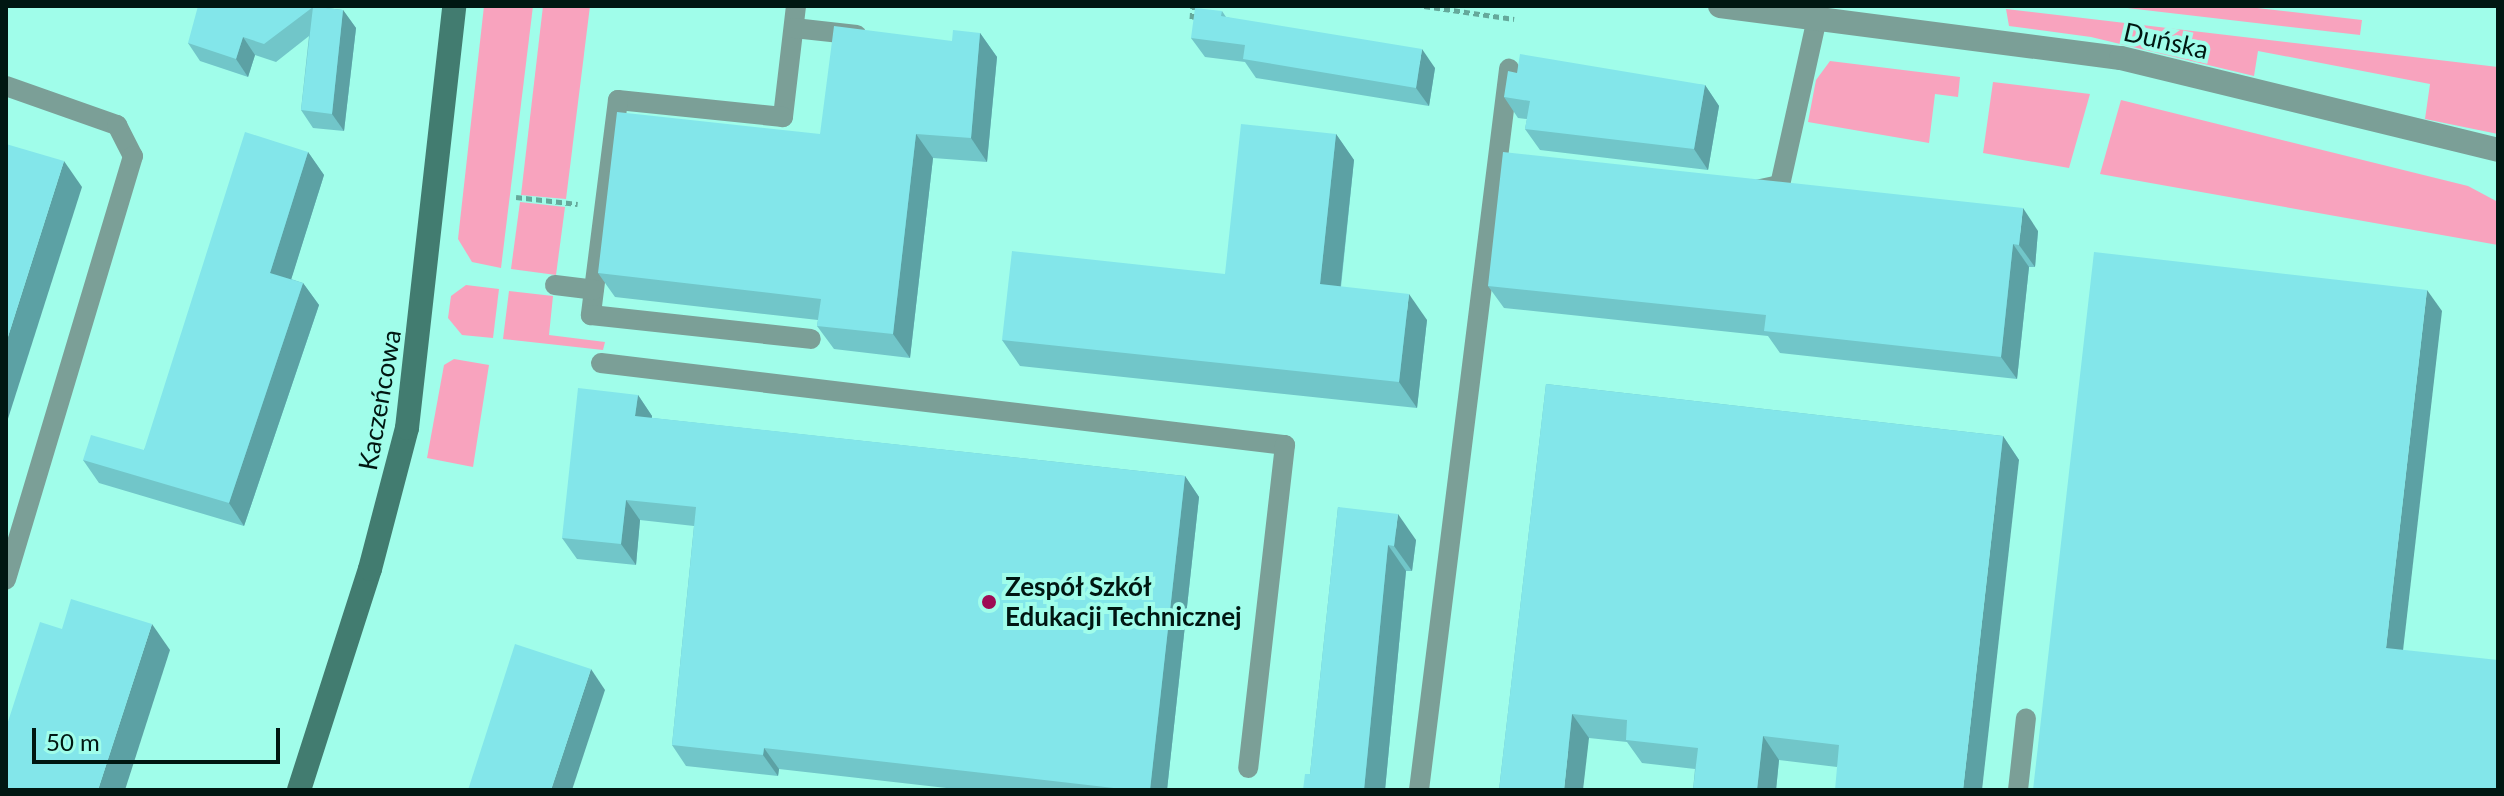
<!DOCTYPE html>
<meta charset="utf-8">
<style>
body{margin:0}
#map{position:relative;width:2504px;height:796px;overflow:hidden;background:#a0fdea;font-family:Lato,sans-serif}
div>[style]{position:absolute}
.green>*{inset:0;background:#f8a3be}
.path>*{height:5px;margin-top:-2.5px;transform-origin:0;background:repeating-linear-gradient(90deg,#65a99b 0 6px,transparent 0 10px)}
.lane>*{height:20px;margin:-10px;padding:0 10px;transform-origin:10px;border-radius:10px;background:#7b9f97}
.street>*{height:24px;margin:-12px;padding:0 12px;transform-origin:12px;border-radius:12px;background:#7b9f97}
.secondary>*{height:24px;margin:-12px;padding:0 12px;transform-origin:12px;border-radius:12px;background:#427c70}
.wall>*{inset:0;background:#71c6c9}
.shaded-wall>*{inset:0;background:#5ca1a4}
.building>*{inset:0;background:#83e6ea}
.dots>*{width:22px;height:22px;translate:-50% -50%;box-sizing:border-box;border:4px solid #a0fdea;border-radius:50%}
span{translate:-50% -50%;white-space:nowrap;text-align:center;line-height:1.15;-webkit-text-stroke:8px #a0fdea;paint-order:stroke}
.street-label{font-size:26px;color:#001712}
.poi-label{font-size:26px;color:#001712;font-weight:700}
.left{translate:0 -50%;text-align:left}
.frame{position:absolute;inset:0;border:8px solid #001712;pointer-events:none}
.scale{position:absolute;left:32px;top:728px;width:248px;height:36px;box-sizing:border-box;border:4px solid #001712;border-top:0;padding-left:10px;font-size:24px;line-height:28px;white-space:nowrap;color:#001712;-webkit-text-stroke:6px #a0fdea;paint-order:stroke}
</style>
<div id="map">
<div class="green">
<div style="clip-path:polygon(484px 6px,533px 6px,501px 268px,472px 262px,458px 239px)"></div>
<div style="clip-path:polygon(543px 6px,590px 6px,566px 199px,521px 195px)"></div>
<div style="clip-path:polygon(2110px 6px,2239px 6px,2362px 20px,2360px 35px)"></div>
<div style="clip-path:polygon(2006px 9px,2498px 67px,2498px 134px,2425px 119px,2430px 84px,2258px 51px,2254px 76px,2091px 37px,2009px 26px)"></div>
<div style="clip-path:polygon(1830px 61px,1960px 77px,1958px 97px,1935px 94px,1929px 143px,1808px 122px,1816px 80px)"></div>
<div style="clip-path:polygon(1993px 82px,2090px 94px,2069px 168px,1983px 153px)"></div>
<div style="clip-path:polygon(2121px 100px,2468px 186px,2498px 202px,2498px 245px,2100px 174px)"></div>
<div style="clip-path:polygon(520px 202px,565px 207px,556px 275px,511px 269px)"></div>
<div style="clip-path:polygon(466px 285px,499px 289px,493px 338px,462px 335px,448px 318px,451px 296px)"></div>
<div style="clip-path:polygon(509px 291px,553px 296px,549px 335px,605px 342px,603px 350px,503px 339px)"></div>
<div style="clip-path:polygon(454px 359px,489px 365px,473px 467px,427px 458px,444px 365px)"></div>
</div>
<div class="path">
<div style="left:1424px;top:6px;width:91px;rotate:8.2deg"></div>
<div style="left:1192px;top:19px;width:13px;rotate:-86deg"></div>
<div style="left:516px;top:197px;width:62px;rotate:6.4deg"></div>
</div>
<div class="lane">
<div style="left:796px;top:6px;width:112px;rotate:96.7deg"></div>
<div style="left:783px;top:117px;width:166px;rotate:-174.1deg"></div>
<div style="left:618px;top:100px;width:217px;rotate:97.2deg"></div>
<div style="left:591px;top:315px;width:221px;rotate:6.2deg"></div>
<div style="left:794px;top:28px;width:63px;rotate:6.3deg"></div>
<div style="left:6px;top:86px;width:118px;rotate:19.4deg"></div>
<div style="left:117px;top:125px;width:35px;rotate:63deg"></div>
<div style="left:133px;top:156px;width:442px;rotate:106.7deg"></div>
<div style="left:1756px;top:190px;width:25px;rotate:-12deg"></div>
<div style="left:1780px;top:185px;width:171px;rotate:-77.5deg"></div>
<div style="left:555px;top:285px;width:39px;rotate:7deg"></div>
<div style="left:601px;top:363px;width:689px;rotate:6.84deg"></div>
<div style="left:1285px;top:445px;width:325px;rotate:96.5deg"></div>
<div style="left:1419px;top:790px;width:727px;rotate:-82.88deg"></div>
<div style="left:2018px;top:790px;width:72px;rotate:-83.7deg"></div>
</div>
<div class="street">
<div style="left:1720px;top:6px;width:404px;rotate:7.4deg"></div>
<div style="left:2121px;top:58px;width:388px;rotate:13.7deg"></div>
</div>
<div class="secondary">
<div style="left:299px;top:790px;width:232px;rotate:-72.2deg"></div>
<div style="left:370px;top:569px;width:146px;rotate:-75.3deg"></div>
<div style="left:407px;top:428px;width:425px;rotate:-83.6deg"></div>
</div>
<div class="wall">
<div style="clip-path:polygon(309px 6px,343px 10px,356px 28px,344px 131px,313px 128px,301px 110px,309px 36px,276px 62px,255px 55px,248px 77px,200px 61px,188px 43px)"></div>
<div style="clip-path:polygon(1222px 11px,1226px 17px,1435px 68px,1429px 106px,1256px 78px,1245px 62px,1205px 57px,1191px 38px)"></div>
<div style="clip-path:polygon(980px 33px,997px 57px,987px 162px,933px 158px,910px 358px,834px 349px,817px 326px,818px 320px,615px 297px,598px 273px,820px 134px,952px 41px)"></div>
<div style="clip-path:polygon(1517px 73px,1705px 85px,1719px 106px,1708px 170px,1540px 150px,1525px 129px,1527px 119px,1518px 118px,1504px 97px)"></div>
<div style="clip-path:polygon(1336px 134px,1354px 160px,1341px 287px,1427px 320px,1417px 408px,1020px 366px,1002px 340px,1225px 274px)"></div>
<div style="clip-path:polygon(308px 152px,324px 175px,291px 279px,303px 283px,319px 305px,244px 526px,99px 483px,83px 460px,144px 450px)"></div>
<div style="clip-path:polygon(2038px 231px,2035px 267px,2029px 267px,2017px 379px,1780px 353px,1768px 336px,1504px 308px,1488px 286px)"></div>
<div style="clip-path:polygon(1546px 384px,2003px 436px,2019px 460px,1837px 767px,1779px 760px,1776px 790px,1693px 790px,1695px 769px,1642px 763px,1627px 742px,1589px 738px,1499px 790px)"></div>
<div style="clip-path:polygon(638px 395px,652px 416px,652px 418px,1185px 476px,1199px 497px,1167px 790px,964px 790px,779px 769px,778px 776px,686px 766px,672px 745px,694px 526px,640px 520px,636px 565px,577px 559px,562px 538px)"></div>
<div style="clip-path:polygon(1338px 507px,1416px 540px,1412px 571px,1406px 571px,1385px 790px,1303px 790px,1310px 774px)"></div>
</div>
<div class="shaded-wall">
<div style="clip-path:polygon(343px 10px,356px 28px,344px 131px,332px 114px)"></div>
<div style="clip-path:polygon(980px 33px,997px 57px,987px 162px,971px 138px)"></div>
<div style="clip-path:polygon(243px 37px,255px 55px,248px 77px,236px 59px)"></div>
<div style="clip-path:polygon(1422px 49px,1435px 68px,1429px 106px,1416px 88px)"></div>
<div style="clip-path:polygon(1705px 85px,1719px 106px,1708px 170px,1694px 149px)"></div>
<div style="clip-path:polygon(916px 134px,933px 158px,910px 358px,893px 334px)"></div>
<div style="clip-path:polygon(1336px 134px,1354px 160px,1338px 310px,1320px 284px)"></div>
<div style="clip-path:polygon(308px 152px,324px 175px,286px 296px,270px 273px)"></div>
<div style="clip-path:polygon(64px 161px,82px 187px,6px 425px,6px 343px)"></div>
<div style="clip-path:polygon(2023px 208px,2038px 231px,2035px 267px,2019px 245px)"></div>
<div style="clip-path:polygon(2013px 244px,2029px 267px,2017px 379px,2001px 357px)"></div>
<div style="clip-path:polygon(303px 283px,319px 305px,244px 526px,229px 503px)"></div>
<div style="clip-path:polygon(2427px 290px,2442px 311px,2401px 668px,2386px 648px)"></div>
<div style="clip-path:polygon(1409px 294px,1427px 320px,1417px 408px,1399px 382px)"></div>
<div style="clip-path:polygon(638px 395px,652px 416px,649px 437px,635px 416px)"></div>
<div style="clip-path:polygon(2003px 436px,2019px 460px,1982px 790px,1963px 790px)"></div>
<div style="clip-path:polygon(1185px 476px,1199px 497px,1167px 790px,1150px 790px)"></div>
<div style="clip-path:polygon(626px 500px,640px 520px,636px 565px,621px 544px)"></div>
<div style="clip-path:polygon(1398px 514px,1416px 540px,1412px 571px,1394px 546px)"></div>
<div style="clip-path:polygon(1388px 545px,1406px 571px,1385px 790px,1364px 790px)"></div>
<div style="clip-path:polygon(152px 624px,170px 650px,125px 790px,98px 790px)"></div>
<div style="clip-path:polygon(591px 669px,605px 690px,572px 790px,551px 790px)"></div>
<div style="clip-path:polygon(1572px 714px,1589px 738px,1583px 790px,1564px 790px)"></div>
<div style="clip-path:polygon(1763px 736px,1779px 760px,1776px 790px,1757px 790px)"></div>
<div style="clip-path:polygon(764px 748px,779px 769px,778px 776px,763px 755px)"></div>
</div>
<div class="building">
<div style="clip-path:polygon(198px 6px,309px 6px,343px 10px,332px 114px,301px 110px,313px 7px,264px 44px,243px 37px,236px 59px,188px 43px)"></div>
<div style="clip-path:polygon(1195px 8px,1222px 11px,1221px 16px,1422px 49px,1416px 88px,1243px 59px,1245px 45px,1191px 38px)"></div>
<div style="clip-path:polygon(834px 26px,952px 41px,953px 30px,980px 33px,971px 138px,916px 134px,893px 334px,817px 326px,821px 299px,598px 273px,617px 112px,820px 134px)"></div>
<div style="clip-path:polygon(1520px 54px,1705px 85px,1694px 149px,1525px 129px,1530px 101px,1504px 97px,1508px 71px,1517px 73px)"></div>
<div style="clip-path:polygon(1241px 124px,1336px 134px,1320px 284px,1409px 294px,1399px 382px,1002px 340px,1012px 251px,1225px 274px)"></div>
<div style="clip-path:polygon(245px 132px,308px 152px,270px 273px,303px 283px,229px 503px,83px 460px,91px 435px,144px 450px)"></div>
<div style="clip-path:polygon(6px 144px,64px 161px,6px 343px)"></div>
<div style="clip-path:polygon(1503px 152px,2023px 208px,2019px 245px,2013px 244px,2001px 357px,1764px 331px,1766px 315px,1488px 286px)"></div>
<div style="clip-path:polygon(2094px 252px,2427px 290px,2386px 648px,2498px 660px,2498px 790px,2033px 790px)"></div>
<div style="clip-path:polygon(1546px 384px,2003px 436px,1963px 790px,1835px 790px,1839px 745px,1763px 736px,1757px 790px,1693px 790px,1698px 748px,1626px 740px,1627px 720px,1572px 714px,1564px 790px,1499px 790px)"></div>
<div style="clip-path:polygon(578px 388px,638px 395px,635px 416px,1185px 476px,1150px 790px,1131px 790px,764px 748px,763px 755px,672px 745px,696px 507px,626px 500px,621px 544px,562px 538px)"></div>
<div style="clip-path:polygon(1338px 507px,1398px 514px,1394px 546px,1388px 545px,1364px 790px,1303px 790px,1305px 774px,1310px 774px)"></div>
<div style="clip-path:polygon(71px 599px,152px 624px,98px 790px,6px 790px,6px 728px,40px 622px,62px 629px)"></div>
<div style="clip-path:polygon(515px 644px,591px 669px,551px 790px,468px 790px)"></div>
</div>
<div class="dots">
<div style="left:989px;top:602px;background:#9e0b55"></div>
</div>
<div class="street-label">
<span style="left:2166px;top:41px;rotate:13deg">Duńska</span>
<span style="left:380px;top:400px;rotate:-80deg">Kaczeńcowa</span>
</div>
<div class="poi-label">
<span class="left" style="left:1005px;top:602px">Zespół Szkół<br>Edukacji Technicznej</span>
</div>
<div class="frame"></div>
<div class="scale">50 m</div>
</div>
